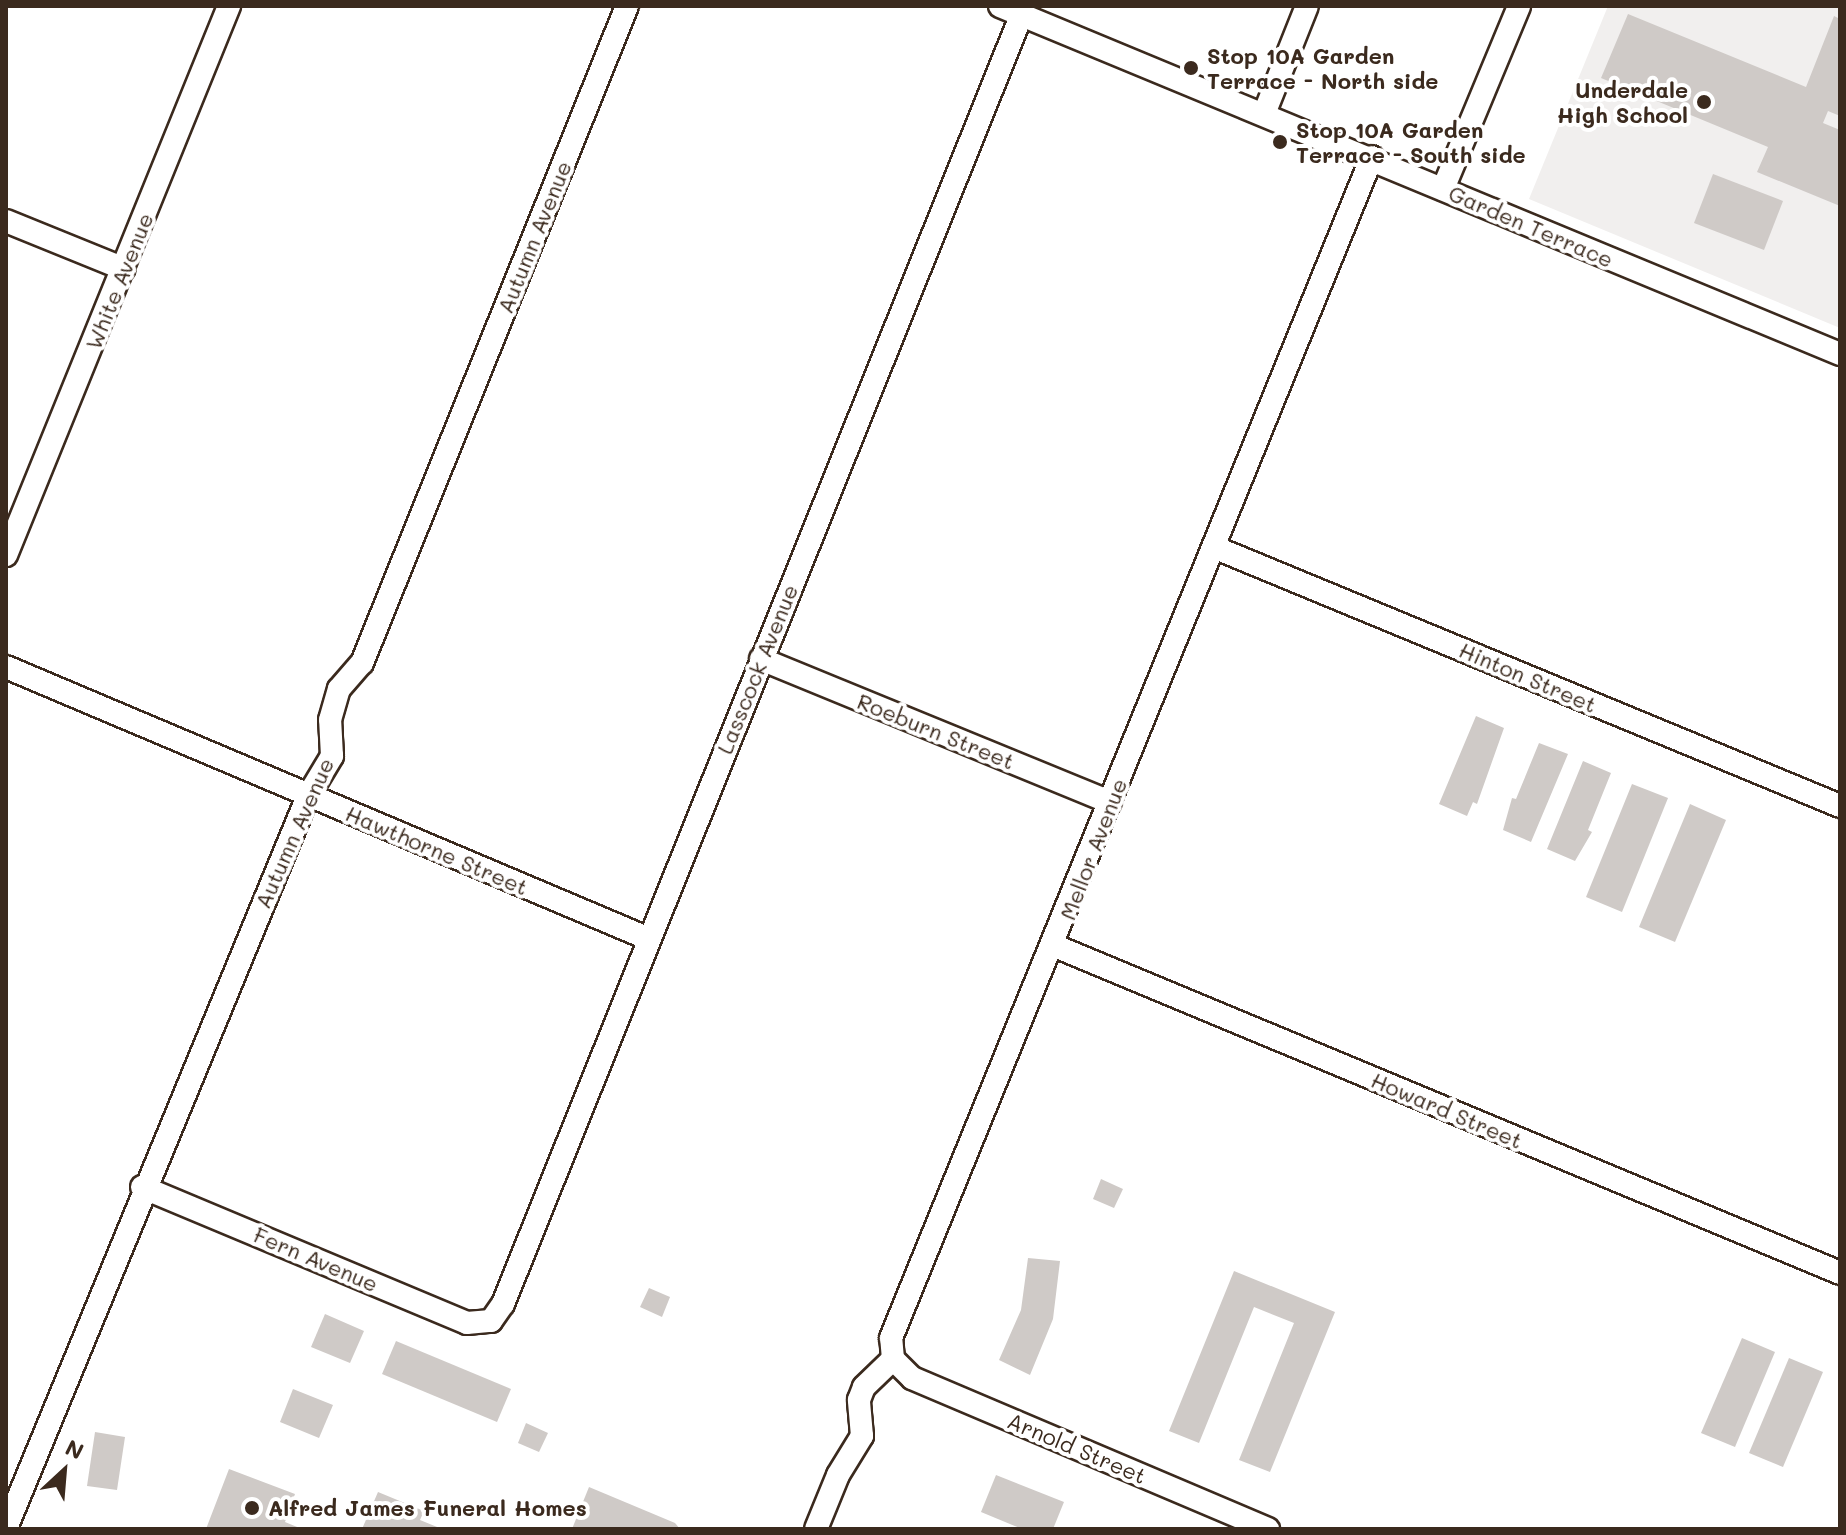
<!DOCTYPE html>
<style>
body{margin:0}
#map{position:relative;width:1846px;height:1535px;overflow:hidden;background:#fff;font-family:Mali,sans-serif}
div>[style]{position:absolute}
.built>*{inset:0;background:#f1efee}
.building>*{inset:0;background:#cfcac7}
.roads{filter:drop-shadow(2px 0 #3b2a1e) drop-shadow(-2px 0 #3b2a1e) drop-shadow(0 2px #3b2a1e) drop-shadow(0 -2px #3b2a1e)}
.minor>*{height:22px;margin:-11px;padding:0 11px;transform-origin:11px;border-radius:11px;background:#fff}
.dots>*{width:22px;height:22px;translate:-50% -50%;box-sizing:border-box;border:4px solid #fff;border-radius:50%}
span{translate:-50% -50%;white-space:nowrap;text-align:center;line-height:1.15;-webkit-text-stroke:8px #fff;paint-order:stroke}
.poi-label{font-size:22px;color:#3b2a1e;font-weight:700}
.left{translate:0 -50%;text-align:left}
.right{translate:-100% -50%;text-align:right}
.street-label{font-size:22px;color:#3b2a1e}
.frame{position:absolute;inset:0;border:8px solid #3b2a1e;pointer-events:none}
.north{position:absolute;left:24px;top:1431px;width:80px;height:80px;-webkit-text-stroke:6px #fff;paint-order:stroke;rotate:26deg;font-size:22px;font-weight:700;line-height:32px;text-align:center;color:#3b2a1e}
.north::after{content:'';display:block;margin:auto;width:28px;height:36px;background:#3b2a1e;clip-path:polygon(50% 0,100% 100%,50% 72%,0 100%)}
</style>
<div id="map">
<div class="built">
<div style="clip-path:polygon(1608px 6px,1840px 6px,1840px 328px,1529px 199px)"></div>
</div>
<div class="building">
<div style="clip-path:polygon(1628px 14px,1806px 87px,1834px 16px,1840px 19px,1840px 116px,1828px 111px,1823px 123px,1840px 130px,1840px 206px,1757px 172px,1768px 147px,1601px 78px)"></div>
<div style="clip-path:polygon(1713px 174px,1783px 201px,1764px 250px,1694px 223px)"></div>
<div style="clip-path:polygon(1476px 716px,1504px 728px,1477px 804px,1473px 802px,1467px 816px,1439px 804px)"></div>
<div style="clip-path:polygon(1539px 743px,1568px 754px,1531px 842px,1503px 830px,1512px 798px,1516px 799px)"></div>
<div style="clip-path:polygon(1583px 761px,1611px 773px,1588px 830px,1592px 832px,1575px 861px,1547px 849px)"></div>
<div style="clip-path:polygon(1632px 784px,1668px 798px,1622px 912px,1586px 897px)"></div>
<div style="clip-path:polygon(1690px 804px,1726px 820px,1675px 942px,1639px 927px)"></div>
<div style="clip-path:polygon(1101px 1179px,1123px 1189px,1114px 1208px,1093px 1199px)"></div>
<div style="clip-path:polygon(1028px 1258px,1060px 1261px,1053px 1319px,1030px 1375px,999px 1360px,1021px 1310px)"></div>
<div style="clip-path:polygon(1234px 1271px,1335px 1312px,1270px 1472px,1239px 1460px,1294px 1323px,1254px 1307px,1199px 1443px,1169px 1431px)"></div>
<div style="clip-path:polygon(649px 1288px,670px 1297px,662px 1317px,640px 1307px)"></div>
<div style="clip-path:polygon(325px 1314px,364px 1331px,350px 1363px,311px 1347px)"></div>
<div style="clip-path:polygon(1742px 1338px,1775px 1352px,1735px 1447px,1701px 1433px)"></div>
<div style="clip-path:polygon(396px 1341px,511px 1389px,497px 1422px,382px 1374px)"></div>
<div style="clip-path:polygon(1789px 1358px,1823px 1372px,1783px 1467px,1749px 1453px)"></div>
<div style="clip-path:polygon(293px 1389px,333px 1405px,319px 1438px,280px 1422px)"></div>
<div style="clip-path:polygon(526px 1423px,548px 1433px,539px 1452px,518px 1443px)"></div>
<div style="clip-path:polygon(95px 1432px,125px 1437px,117px 1490px,87px 1486px)"></div>
<div style="clip-path:polygon(229px 1469px,295px 1494px,285px 1522px,302px 1529px,206px 1529px)"></div>
<div style="clip-path:polygon(996px 1475px,1064px 1502px,1053px 1529px,1022px 1529px,981px 1512px)"></div>
<div style="clip-path:polygon(589px 1487px,675px 1523px,680px 1529px,572px 1529px)"></div>
<div style="clip-path:polygon(378px 1492px,424px 1511px,420px 1520px,442px 1529px,362px 1529px)"></div>
</div>
<div class="roads">
<div class="minor">
<div style="left:1000px;top:6px;width:909px;rotate:22.5deg"></div>
<div style="left:1264px;top:114px;width:116px;rotate:-68.3deg"></div>
<div style="left:1443px;top:189px;width:198px;rotate:-67.4deg"></div>
<div style="left:6px;top:221px;width:127px;rotate:22.1deg"></div>
<div style="left:1216px;top:548px;width:675px;rotate:22.46deg"></div>
<div style="left:6px;top:555px;width:593px;rotate:-67.89deg"></div>
<div style="left:761px;top:659px;width:377px;rotate:22.3deg"></div>
<div style="left:6px;top:667px;width:696px;rotate:22.92deg"></div>
<div style="left:1055px;top:946px;width:850px;rotate:22.61deg"></div>
<div style="left:142px;top:1187px;width:352px;rotate:22.7deg"></div>
<div style="left:467px;top:1323px;width:24px;rotate:-5deg"></div>
<div style="left:491px;top:1321px;width:21px;rotate:-55deg"></div>
<div style="left:503px;top:1304px;width:1388px;rotate:-68.09deg"></div>
<div style="left:893px;top:1359px;width:27px;rotate:45deg"></div>
<div style="left:912px;top:1378px;width:387px;rotate:23deg"></div>
<div style="left:6px;top:1528px;width:792px;rotate:-67.58deg"></div>
<div style="left:308px;top:796px;width:47px;rotate:-59deg"></div>
<div style="left:332px;top:756px;width:36px;rotate:-93deg"></div>
<div style="left:330px;top:720px;width:32px;rotate:-74deg"></div>
<div style="left:339px;top:689px;width:35px;rotate:-49deg"></div>
<div style="left:362px;top:663px;width:708px;rotate:-68.03deg"></div>
<div style="left:816px;top:1529px;width:58px;rotate:-67.8deg"></div>
<div style="left:838px;top:1475px;width:46px;rotate:-58.4deg"></div>
<div style="left:862px;top:1436px;width:36px;rotate:-95deg"></div>
<div style="left:859px;top:1400px;width:14px;rotate:-69deg"></div>
<div style="left:864px;top:1387px;width:40px;rotate:-44deg"></div>
<div style="left:893px;top:1359px;width:21px;rotate:-95deg"></div>
<div style="left:891px;top:1338px;width:1275px;rotate:-67.84deg"></div>
</div>
</div>
<div class="dots">
<div style="left:1191px;top:68px;background:#3b2a1e"></div>
<div style="left:1704px;top:102px;background:#3b2a1e"></div>
<div style="left:1280px;top:142px;background:#3b2a1e"></div>
<div style="left:252px;top:1508px;background:#3b2a1e"></div>
</div>
<div class="poi-label">
<span class="left" style="left:1207px;top:68px">Stop 10A Garden<br>Terrace - North side</span>
<span class="right" style="left:1688px;top:102px">Underdale<br>High School</span>
<span class="left" style="left:1296px;top:142px">Stop 10A Garden<br>Terrace - South side</span>
<span class="left" style="left:268px;top:1508px">Alfred James Funeral Homes</span>
</div>
<div class="street-label">
<span style="left:1531px;top:226px;rotate:23deg">Garden Terrace</span>
<span style="left:534px;top:237px;rotate:-68deg">Autumn Avenue</span>
<span style="left:119px;top:281px;rotate:-68deg">White Avenue</span>
<span style="left:757px;top:669px;rotate:-68deg">Lasscock Avenue</span>
<span style="left:1528px;top:677px;rotate:23deg">Hinton Street</span>
<span style="left:936px;top:731px;rotate:22deg">Roeburn Street</span>
<span style="left:294px;top:833px;rotate:-66deg">Autumn Avenue</span>
<span style="left:1093px;top:849px;rotate:-69deg">Mellor Avenue</span>
<span style="left:437px;top:850px;rotate:23deg">Hawthorne Street</span>
<span style="left:1447px;top:1110px;rotate:23deg">Howard Street</span>
<span style="left:316px;top:1259px;rotate:23deg">Fern Avenue</span>
<span style="left:1077px;top:1448px;rotate:23deg">Arnold Street</span>
</div>
<div class="frame"></div>
<div class="north">N</div>
</div>
